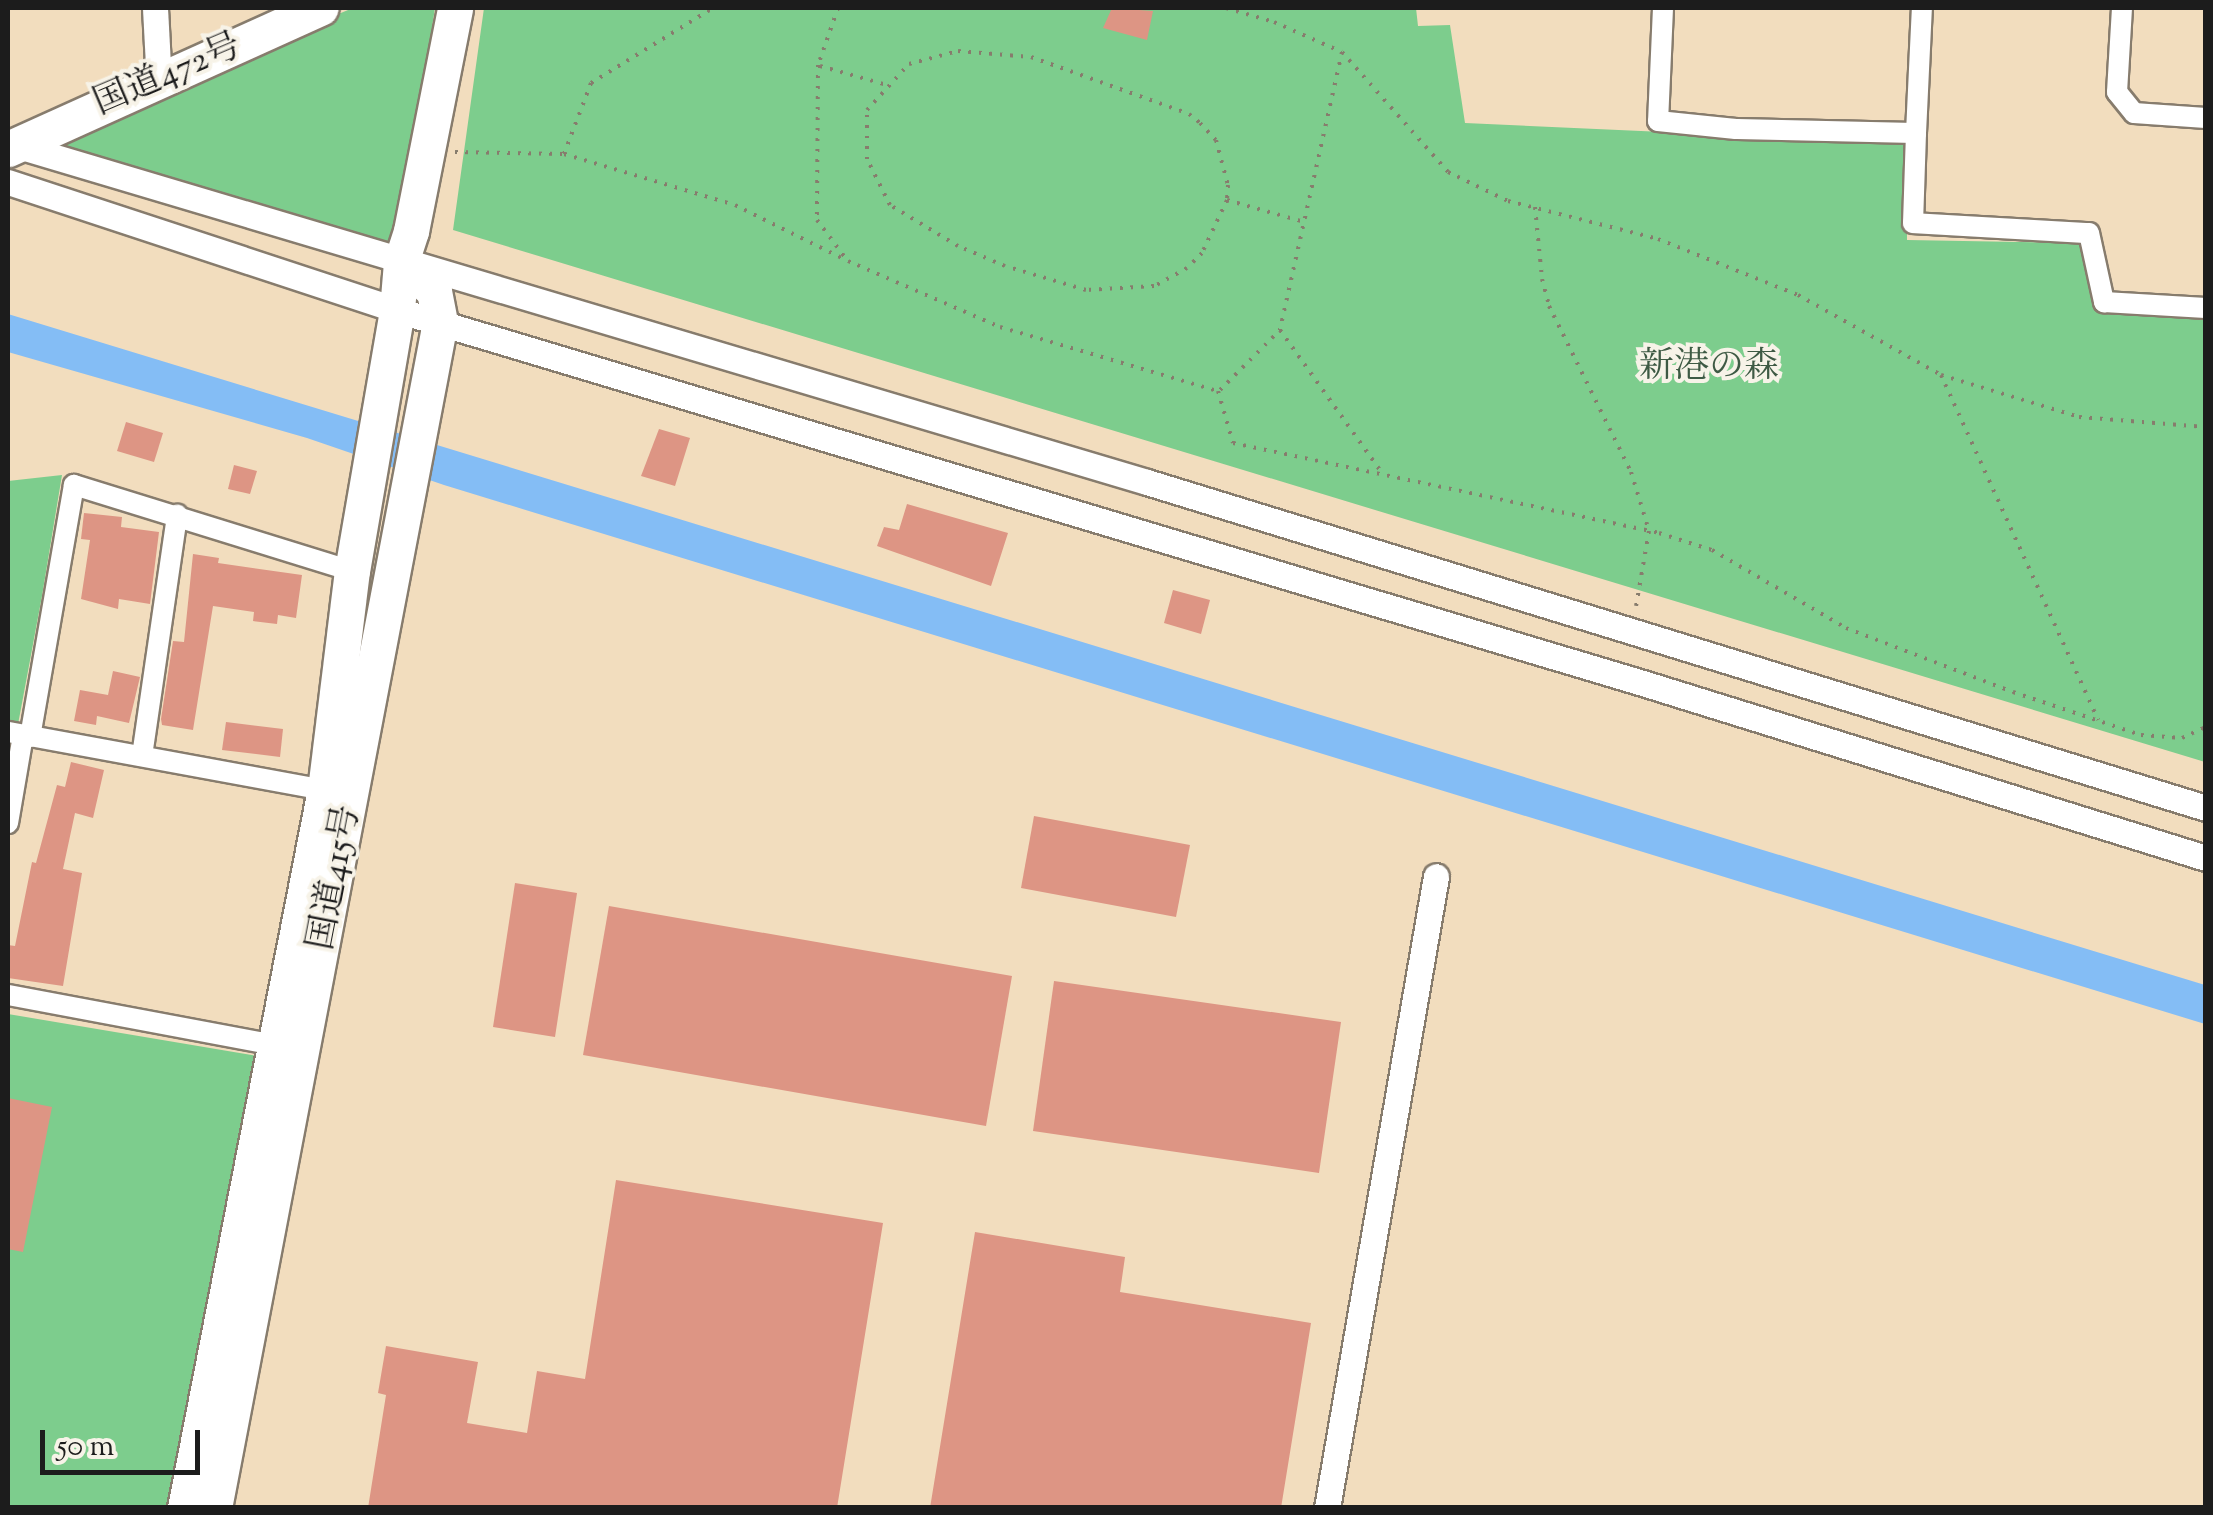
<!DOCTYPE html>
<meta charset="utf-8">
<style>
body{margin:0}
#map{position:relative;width:2213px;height:1515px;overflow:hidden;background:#f2ddbe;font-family:"Sorts Mill Goudy","Noto Serif JP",serif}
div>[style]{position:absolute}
.green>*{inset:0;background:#7dcd8d}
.water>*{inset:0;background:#84bdf5}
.building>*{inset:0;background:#dd9584}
.path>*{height:4px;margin-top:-2px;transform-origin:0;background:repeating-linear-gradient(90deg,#877c6d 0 2.5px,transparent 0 10.5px)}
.roads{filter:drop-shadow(2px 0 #877c6d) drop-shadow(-2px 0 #877c6d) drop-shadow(0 2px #877c6d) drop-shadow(0 -2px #877c6d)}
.minor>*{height:20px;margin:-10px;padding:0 10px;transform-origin:10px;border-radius:10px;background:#fff}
.tertiary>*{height:25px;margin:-12.5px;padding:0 12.5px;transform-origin:12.5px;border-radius:12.5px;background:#fff}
.trunk>*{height:35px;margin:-17.5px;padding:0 17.5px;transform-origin:17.5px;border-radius:17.5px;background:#fff}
span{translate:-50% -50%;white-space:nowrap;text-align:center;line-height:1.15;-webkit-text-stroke:8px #f7f3e8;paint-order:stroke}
.street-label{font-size:35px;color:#1c1c1c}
.park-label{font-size:35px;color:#3e5a44}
.frame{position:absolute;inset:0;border:10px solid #1c1c1c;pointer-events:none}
.scale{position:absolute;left:40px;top:1430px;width:160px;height:45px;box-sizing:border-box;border:5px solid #1c1c1c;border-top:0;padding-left:12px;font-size:30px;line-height:35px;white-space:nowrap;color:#1c1c1c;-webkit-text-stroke:8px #f7f3e8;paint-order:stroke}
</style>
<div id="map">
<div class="green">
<div style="clip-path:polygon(353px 8px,435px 8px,397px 252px,30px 140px)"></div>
<div style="clip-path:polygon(484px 8px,1416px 8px,1418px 26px,1450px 25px,1465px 123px,1907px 143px,1907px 240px,2082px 243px,2097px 312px,2205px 319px,2205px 762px,453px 230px)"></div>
<div style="clip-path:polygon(62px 475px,42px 596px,8px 778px,8px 481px)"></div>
<div style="clip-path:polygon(8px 1014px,257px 1056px,176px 1507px,8px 1507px)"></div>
</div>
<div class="water">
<div style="clip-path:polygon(8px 314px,2205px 985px,2205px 1024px,444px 485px,307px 438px,8px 352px)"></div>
</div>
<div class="building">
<div style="clip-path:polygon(1112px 8px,1153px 11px,1147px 40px,1103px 28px)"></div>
<div style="clip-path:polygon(126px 422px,163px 433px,154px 462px,117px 451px)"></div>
<div style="clip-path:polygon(659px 429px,690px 438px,675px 486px,641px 476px)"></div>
<div style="clip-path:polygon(234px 465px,257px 471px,250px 494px,228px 489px)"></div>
<div style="clip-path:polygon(907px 504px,1008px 533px,991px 586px,877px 546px,884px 527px,899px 530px)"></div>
<div style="clip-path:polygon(84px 513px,122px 517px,121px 527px,159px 532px,150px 604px,119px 599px,118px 609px,81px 599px,90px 540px,81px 539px)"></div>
<div style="clip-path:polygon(193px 554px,219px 558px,218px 563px,302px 575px,296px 618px,278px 615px,277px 624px,253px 621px,254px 612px,213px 606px,193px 730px,162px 725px,161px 719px,173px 641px,184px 642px)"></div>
<div style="clip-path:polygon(1173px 590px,1210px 600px,1201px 634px,1164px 623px)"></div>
<div style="clip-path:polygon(113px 671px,140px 677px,129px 723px,97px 716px,96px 725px,74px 721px,80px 690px,108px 695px)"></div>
<div style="clip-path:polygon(226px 722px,283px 729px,280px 757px,222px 750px)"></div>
<div style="clip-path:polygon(71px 762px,104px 770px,93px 818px,75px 813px,63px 869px,82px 873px,63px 986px,8px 978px,8px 945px,15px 946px,32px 862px,36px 863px,57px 785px,65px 787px)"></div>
<div style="clip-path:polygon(1034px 816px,1190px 845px,1176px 917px,1021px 888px)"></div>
<div style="clip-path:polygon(515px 883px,577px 893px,555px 1037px,493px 1027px)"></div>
<div style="clip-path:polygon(609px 906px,1012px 976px,986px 1126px,583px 1055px)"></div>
<div style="clip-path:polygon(1054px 981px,1341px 1022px,1319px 1173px,1033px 1131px)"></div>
<div style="clip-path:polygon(8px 1098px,52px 1107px,23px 1252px,8px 1249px)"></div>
<div style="clip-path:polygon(616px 1180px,883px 1223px,837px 1508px,368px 1508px,386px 1395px,378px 1393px,386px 1346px,478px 1362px,467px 1423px,527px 1433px,537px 1371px,585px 1379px)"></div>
<div style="clip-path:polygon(975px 1232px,1125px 1257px,1120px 1292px,1311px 1323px,1281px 1508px,930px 1508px)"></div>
</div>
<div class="path">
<div style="left:838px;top:8px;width:60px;rotate:109.3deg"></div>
<div style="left:818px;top:65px;width:155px;rotate:90.4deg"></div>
<div style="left:817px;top:220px;width:50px;rotate:53.1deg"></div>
<div style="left:1226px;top:8px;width:50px;rotate:16.3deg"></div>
<div style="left:1274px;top:22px;width:74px;rotate:23.8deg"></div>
<div style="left:1342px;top:52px;width:160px;rotate:48.5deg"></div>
<div style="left:1448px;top:172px;width:67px;rotate:25.8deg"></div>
<div style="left:1508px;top:201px;width:155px;rotate:14.2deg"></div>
<div style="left:1658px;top:239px;width:151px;rotate:21.8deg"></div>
<div style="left:1798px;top:295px;width:164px;rotate:29.2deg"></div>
<div style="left:1941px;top:375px;width:144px;rotate:16.9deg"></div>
<div style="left:2079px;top:417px;width:127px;rotate:4.5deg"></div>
<div style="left:958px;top:51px;width:73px;rotate:4.7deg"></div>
<div style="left:1031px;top:57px;width:168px;rotate:19.8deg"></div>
<div style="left:1189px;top:114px;width:14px;rotate:39deg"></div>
<div style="left:1200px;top:123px;width:23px;rotate:47deg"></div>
<div style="left:1216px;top:140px;width:47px;rotate:75.1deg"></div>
<div style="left:1228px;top:185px;width:15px;rotate:94deg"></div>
<div style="left:1227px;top:200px;width:59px;rotate:115.3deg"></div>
<div style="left:1202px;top:253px;width:21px;rotate:135deg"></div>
<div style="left:1187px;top:268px;width:38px;rotate:151deg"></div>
<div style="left:1154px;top:286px;width:68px;rotate:176.6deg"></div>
<div style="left:1086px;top:290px;width:84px;rotate:-163.5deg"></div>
<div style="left:1005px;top:266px;width:51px;rotate:-156.9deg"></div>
<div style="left:958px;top:246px;width:79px;rotate:-148.9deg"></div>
<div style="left:890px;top:205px;width:51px;rotate:-116.6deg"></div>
<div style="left:867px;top:159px;width:49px;rotate:-90deg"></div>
<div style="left:867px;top:110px;width:62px;rotate:-47.6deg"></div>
<div style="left:909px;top:64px;width:51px;rotate:-14.9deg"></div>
<div style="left:1342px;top:52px;width:285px;rotate:102.6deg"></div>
<div style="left:1280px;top:330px;width:176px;rotate:54.5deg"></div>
<div style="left:820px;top:66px;width:70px;rotate:15.8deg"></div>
<div style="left:455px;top:152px;width:109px;rotate:1.1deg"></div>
<div style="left:564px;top:154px;width:178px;rotate:16.6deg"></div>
<div style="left:735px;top:205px;width:126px;rotate:26.4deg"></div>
<div style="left:848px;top:261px;width:166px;rotate:23.5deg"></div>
<div style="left:1000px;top:327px;width:227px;rotate:16.4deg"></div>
<div style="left:1218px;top:391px;width:54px;rotate:73.9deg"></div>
<div style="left:1233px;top:443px;width:435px;rotate:11.9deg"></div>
<div style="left:1659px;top:533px;width:56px;rotate:17.8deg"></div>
<div style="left:1712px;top:550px;width:155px;rotate:30.2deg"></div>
<div style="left:1846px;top:628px;width:179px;rotate:21deg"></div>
<div style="left:2013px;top:692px;width:135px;rotate:18.6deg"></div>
<div style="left:2141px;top:735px;width:41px;rotate:4.2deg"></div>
<div style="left:2182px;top:738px;width:26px;rotate:-25deg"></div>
<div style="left:564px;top:154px;width:76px;rotate:-69.2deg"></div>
<div style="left:591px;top:83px;width:143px;rotate:-31.6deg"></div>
<div style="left:1227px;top:200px;width:80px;rotate:15.9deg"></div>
<div style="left:1535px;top:207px;width:72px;rotate:84.4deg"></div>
<div style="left:1542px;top:279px;width:28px;rotate:75deg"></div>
<div style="left:1549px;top:306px;width:185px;rotate:63.7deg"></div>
<div style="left:1631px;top:472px;width:62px;rotate:73deg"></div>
<div style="left:1649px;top:531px;width:76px;rotate:99.8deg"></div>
<div style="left:1941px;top:375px;width:379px;rotate:65.5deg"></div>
<div style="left:1220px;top:390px;width:85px;rotate:-45deg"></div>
</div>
<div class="roads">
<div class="minor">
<div style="left:1663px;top:8px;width:113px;rotate:92.5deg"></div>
<div style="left:1658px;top:121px;width:78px;rotate:5.9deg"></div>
<div style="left:1736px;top:129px;width:180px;rotate:1.3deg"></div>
<div style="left:1916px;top:133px;width:90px;rotate:91.9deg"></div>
<div style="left:1913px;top:223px;width:176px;rotate:3.3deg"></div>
<div style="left:2089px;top:233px;width:71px;rotate:77.7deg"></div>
<div style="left:2104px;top:302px;width:102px;rotate:3.4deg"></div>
<div style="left:2122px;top:8px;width:84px;rotate:93.4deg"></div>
<div style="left:2117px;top:92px;width:27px;rotate:51deg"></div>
<div style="left:2134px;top:113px;width:72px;rotate:4deg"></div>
<div style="left:1916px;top:133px;width:125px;rotate:-87.3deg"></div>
<div style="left:8px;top:732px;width:322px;rotate:10.4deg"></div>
<div style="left:30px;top:737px;width:256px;rotate:-80.1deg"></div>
<div style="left:74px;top:485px;width:291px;rotate:17.2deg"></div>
<div style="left:142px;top:756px;width:244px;rotate:-81.7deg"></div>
<div style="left:8px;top:823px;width:89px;rotate:-80.3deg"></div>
<div style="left:8px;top:995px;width:273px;rotate:10.6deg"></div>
</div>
<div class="tertiary">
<div style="left:155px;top:8px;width:76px;rotate:87deg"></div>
<div style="left:15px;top:145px;width:1181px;rotate:16.58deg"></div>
<div style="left:1147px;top:482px;width:1108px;rotate:17.11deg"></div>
<div style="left:8px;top:182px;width:410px;rotate:18.2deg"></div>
<div style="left:397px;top:310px;width:1290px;rotate:16.67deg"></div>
<div style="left:1633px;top:680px;width:600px;rotate:17.26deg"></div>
<div style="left:1327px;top:1508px;width:641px;rotate:-80.21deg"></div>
</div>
<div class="trunk">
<div style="left:8px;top:149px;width:343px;rotate:-24.3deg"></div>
<div style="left:185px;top:1508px;width:732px;rotate:-78.97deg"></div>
<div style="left:325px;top:790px;width:221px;rotate:-83deg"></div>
<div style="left:352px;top:571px;width:265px;rotate:-80.2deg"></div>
<div style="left:397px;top:310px;width:48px;rotate:-85.2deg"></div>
<div style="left:401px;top:262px;width:33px;rotate:-72deg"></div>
<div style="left:411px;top:231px;width:227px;rotate:-78.8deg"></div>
<div style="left:214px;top:1508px;width:1207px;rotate:-79.21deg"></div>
<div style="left:440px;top:322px;width:32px;rotate:-101deg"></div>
<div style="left:434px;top:291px;width:44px;rotate:-138.7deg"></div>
</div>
</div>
<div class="street-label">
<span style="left:168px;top:76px;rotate:-23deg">国道472号</span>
<span style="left:336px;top:878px;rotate:-79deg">国道415号</span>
</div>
<div class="park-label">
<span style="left:1709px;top:368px">新港の森</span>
</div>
<div class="frame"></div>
<div class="scale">50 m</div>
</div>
